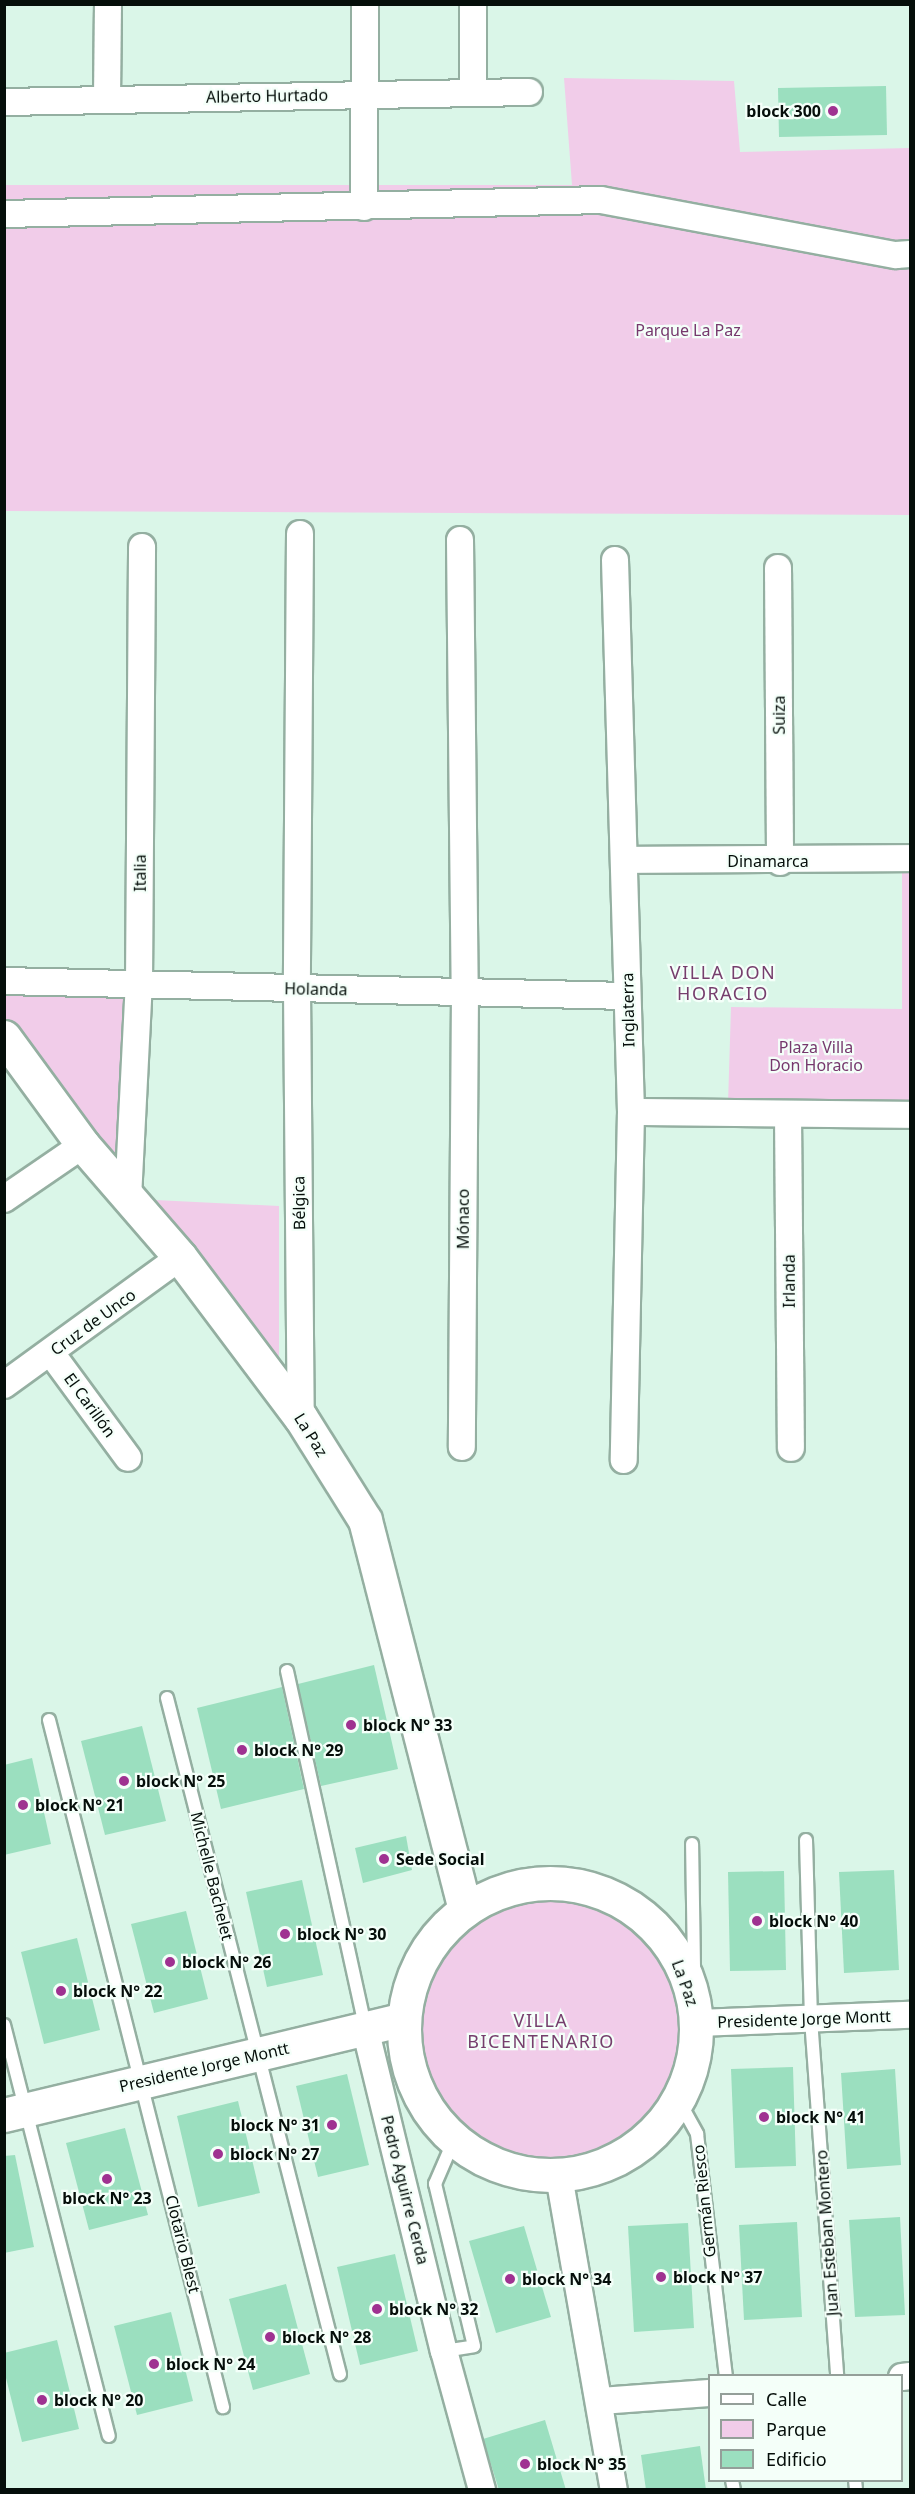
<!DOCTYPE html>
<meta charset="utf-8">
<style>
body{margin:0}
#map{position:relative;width:915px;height:2494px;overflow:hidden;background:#daf6e8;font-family:"Noto Sans",sans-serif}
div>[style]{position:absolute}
.green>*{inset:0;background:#f1cce9}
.round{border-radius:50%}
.building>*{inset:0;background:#9bdfbf}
.roads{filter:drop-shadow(2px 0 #94afa1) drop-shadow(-2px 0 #94afa1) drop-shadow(0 2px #94afa1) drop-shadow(0 -2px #94afa1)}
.lane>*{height:12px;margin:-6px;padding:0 6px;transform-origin:6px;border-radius:6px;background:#fff}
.street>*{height:26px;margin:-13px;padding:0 13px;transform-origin:13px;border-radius:13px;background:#fff}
.secondary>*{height:33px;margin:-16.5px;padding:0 16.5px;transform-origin:16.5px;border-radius:16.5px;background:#fff}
.secondary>.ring{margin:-16.5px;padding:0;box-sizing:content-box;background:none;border:33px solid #fff;border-radius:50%}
.dots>*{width:16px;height:16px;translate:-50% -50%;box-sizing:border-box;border:3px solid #f4fff9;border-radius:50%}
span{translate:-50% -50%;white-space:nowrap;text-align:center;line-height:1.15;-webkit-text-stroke:4.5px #f4fff9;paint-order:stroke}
.street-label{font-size:16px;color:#050e0a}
.poi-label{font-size:16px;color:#050e0a;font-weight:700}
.right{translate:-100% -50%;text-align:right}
.left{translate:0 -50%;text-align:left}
.park-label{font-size:16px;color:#76386d}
.neighbourhood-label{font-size:18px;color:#763e6d;letter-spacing:1.5px}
.frame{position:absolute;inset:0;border:6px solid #050e0a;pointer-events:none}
.legend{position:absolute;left:708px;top:2374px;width:195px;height:108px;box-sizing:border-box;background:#f4fff9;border:2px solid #949f99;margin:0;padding:8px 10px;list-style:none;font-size:18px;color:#050e0a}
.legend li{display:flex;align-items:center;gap:12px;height:30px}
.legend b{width:30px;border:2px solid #949f99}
</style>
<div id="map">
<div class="green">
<div style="clip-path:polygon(564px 78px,734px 81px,740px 152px,910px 148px,910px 515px,5px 511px,5px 185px,572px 185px)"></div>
<div style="clip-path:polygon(902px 864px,910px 864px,910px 1106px,728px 1104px,731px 1007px,902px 1009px)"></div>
<div style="clip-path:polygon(5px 989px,123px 992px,123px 1182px,5px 1023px)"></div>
<div style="clip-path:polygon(135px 1199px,279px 1206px,279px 1386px)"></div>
<div class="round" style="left:411px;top:1892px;width:280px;height:280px"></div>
</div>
<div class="building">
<div style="clip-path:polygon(886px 86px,887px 135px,779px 137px,778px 88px)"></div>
<div style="clip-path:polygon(374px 1665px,398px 1769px,321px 1786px,298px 1684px)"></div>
<div style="clip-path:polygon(282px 1687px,304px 1789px,221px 1809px,197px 1708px)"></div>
<div style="clip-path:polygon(142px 1726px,166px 1821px,105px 1835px,81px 1741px)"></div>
<div style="clip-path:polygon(32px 1758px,51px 1844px,4px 1855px,4px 1765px)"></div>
<div style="clip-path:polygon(406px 1836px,412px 1870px,363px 1883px,355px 1848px)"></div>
<div style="clip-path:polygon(894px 1870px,899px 1970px,844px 1973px,839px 1872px)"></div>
<div style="clip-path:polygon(784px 1871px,786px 1970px,730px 1971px,728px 1872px)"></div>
<div style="clip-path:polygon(302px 1880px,323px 1975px,267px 1987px,246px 1892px)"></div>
<div style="clip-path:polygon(186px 1911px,208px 1999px,154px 2013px,131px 1924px)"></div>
<div style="clip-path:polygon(77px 1938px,100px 2030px,44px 2044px,21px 1952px)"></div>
<div style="clip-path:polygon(793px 2067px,796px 2166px,735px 2168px,731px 2069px)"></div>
<div style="clip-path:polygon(895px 2069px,901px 2165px,847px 2169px,841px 2073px)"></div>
<div style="clip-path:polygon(347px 2074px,369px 2165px,318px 2177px,296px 2086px)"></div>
<div style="clip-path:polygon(238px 2101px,260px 2193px,198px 2207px,177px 2116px)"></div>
<div style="clip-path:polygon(125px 2128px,148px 2215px,89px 2230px,66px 2143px)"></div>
<div style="clip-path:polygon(15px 2155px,34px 2247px,4px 2253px,4px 2156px)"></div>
<div style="clip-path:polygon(900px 2217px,905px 2315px,855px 2317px,849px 2220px)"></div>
<div style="clip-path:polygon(797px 2222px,802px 2317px,744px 2320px,739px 2225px)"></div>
<div style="clip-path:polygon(688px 2223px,694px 2328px,634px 2332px,628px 2226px)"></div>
<div style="clip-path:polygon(524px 2226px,551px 2317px,496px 2333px,469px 2241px)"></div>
<div style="clip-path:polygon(395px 2254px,418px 2351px,360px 2365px,337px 2267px)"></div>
<div style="clip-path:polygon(286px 2284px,310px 2374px,253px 2390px,229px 2299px)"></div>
<div style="clip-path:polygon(171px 2312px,193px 2401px,137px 2415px,114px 2326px)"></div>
<div style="clip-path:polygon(57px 2340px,79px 2429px,22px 2442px,4px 2370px,4px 2353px)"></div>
<div style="clip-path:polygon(545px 2420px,566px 2490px,499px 2490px,483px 2439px)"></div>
<div style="clip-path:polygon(700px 2446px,706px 2490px,646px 2490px,641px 2455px)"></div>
</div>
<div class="roads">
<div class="lane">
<div style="left:287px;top:1671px;width:364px;rotate:77.6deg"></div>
<div style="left:167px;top:1698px;width:698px;rotate:75.65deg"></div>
<div style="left:49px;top:1720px;width:709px;rotate:75.79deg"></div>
<div style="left:806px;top:1840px;width:179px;rotate:88.4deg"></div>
<div style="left:811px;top:2019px;width:358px;rotate:85.8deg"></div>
<div style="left:686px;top:1979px;width:14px;rotate:-56deg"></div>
<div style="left:694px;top:1967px;width:123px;rotate:-90.9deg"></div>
<div style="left:4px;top:2025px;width:424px;rotate:75.7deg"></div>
<div style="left:679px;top:2101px;width:38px;rotate:61deg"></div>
<div style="left:697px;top:2134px;width:244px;rotate:83.2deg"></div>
<div style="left:444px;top:2351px;width:30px;rotate:-9deg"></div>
<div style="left:474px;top:2346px;width:167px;rotate:-103.5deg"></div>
<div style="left:435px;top:2184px;width:48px;rotate:-66.6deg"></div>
<div style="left:732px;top:2480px;width:10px;rotate:79deg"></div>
<div style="left:855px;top:2480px;width:10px;rotate:84deg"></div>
</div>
<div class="street">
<div style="left:473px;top:92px;width:88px;rotate:-90deg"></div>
<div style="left:107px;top:99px;width:95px;rotate:-89.4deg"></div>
<div style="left:4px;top:102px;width:525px;rotate:-1.09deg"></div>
<div style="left:364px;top:207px;width:203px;rotate:-89.7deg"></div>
<div style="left:4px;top:214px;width:597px;rotate:-1.34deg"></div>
<div style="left:601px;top:200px;width:300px;rotate:10.6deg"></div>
<div style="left:896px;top:255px;width:14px;rotate:-4deg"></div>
<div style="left:300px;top:534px;width:455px;rotate:90.4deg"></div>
<div style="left:297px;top:989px;width:429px;rotate:89.5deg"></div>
<div style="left:460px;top:540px;width:452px;rotate:89.4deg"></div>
<div style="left:465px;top:992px;width:455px;rotate:90.4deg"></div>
<div style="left:615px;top:560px;width:552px;rotate:88.34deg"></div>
<div style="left:631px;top:1112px;width:348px;rotate:91.2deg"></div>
<div style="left:778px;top:568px;width:294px;rotate:89.6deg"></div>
<div style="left:625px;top:860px;width:285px;rotate:-0.4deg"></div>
<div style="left:4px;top:981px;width:623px;rotate:1.38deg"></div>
<div style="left:631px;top:1112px;width:279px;rotate:0.6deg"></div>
<div style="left:788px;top:1115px;width:333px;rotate:89.5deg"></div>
<div style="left:128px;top:1198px;width:215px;rotate:-87.1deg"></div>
<div style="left:139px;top:983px;width:436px;rotate:-89.6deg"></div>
<div style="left:4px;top:1199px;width:96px;rotate:-34.4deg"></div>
<div style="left:51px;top:1353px;width:130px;rotate:53.7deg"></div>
<div style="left:4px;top:1385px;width:218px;rotate:-36deg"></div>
<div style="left:698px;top:2023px;width:212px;rotate:-2.2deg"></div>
<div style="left:365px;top:2028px;width:333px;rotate:76.3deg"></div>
<div style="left:444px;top:2351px;width:144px;rotate:74.7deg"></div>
<div style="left:559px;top:2176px;width:319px;rotate:80.1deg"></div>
<div style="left:902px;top:2377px;width:8px;rotate:-7deg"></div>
<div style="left:600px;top:2401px;width:110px;rotate:-4.2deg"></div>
</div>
<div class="secondary">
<div style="left:4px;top:1037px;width:134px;rotate:53.8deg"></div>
<div style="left:83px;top:1145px;width:148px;rotate:49.1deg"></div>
<div style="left:180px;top:1257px;width:201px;rotate:53.1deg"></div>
<div style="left:301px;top:1418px;width:120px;rotate:57.9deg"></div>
<div style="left:365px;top:1520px;width:402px;rotate:75.6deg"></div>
<div class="ring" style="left:404px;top:1883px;width:259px;height:259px"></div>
<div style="left:4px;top:2115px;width:410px;rotate:-13.5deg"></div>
</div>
</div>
<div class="dots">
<div style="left:833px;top:111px;background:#9f3291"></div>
<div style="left:351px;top:1725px;background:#9f3291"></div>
<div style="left:242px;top:1750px;background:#9f3291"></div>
<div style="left:124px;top:1781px;background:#9f3291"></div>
<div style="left:23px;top:1805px;background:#9f3291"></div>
<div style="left:384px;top:1859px;background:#9f3291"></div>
<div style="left:757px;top:1921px;background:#9f3291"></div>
<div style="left:285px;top:1934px;background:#9f3291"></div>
<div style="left:170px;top:1962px;background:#9f3291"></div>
<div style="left:61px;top:1991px;background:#9f3291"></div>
<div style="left:764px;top:2117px;background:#9f3291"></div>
<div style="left:332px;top:2125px;background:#9f3291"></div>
<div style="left:218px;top:2154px;background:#9f3291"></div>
<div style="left:107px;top:2179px;background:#9f3291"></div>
<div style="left:661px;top:2277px;background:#9f3291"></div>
<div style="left:510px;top:2279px;background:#9f3291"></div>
<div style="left:377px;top:2309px;background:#9f3291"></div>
<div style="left:270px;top:2337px;background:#9f3291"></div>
<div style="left:154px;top:2364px;background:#9f3291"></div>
<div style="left:42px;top:2400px;background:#9f3291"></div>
<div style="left:525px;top:2464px;background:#9f3291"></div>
</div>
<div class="street-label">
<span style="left:267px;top:96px;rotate:-1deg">Alberto Hurtado</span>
<span style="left:779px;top:715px;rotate:-90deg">Suiza</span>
<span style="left:768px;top:861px">Dinamarca</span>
<span style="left:140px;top:873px;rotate:-90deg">Italia</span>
<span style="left:316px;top:989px;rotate:1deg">Holanda</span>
<span style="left:628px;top:1010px;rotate:-91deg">Inglaterra</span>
<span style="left:299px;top:1203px;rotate:-91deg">Bélgica</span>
<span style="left:463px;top:1219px;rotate:-90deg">Mónaco</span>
<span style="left:789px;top:1281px;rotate:-90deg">Irlanda</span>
<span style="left:93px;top:1322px;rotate:-36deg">Cruz de Unco</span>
<span style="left:90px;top:1405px;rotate:54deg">El Carillón</span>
<span style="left:311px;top:1435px;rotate:58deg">La Paz</span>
<span style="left:212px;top:1876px;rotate:76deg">Michelle Bachelet</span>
<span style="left:685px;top:1983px;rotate:70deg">La Paz</span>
<span style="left:804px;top:2019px;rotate:-2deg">Presidente Jorge Montt</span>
<span style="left:204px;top:2067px;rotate:-13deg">Presidente Jorge Montt</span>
<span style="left:405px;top:2190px;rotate:76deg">Pedro Aguirre Cerda</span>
<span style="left:704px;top:2201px;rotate:-96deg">Germán Riesco</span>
<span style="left:827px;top:2233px;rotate:-94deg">Juan Esteban Montero</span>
<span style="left:183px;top:2244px;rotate:76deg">Clotario Blest</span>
</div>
<div class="poi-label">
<span class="right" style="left:821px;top:111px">block 300</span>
<span class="left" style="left:363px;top:1725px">block N° 33</span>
<span class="left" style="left:254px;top:1750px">block N° 29</span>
<span class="left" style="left:136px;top:1781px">block N° 25</span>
<span class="left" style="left:35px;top:1805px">block N° 21</span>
<span class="left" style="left:396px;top:1859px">Sede Social</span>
<span class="left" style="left:769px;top:1921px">block N° 40</span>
<span class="left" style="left:297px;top:1934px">block N° 30</span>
<span class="left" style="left:182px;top:1962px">block N° 26</span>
<span class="left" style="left:73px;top:1991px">block N° 22</span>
<span class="left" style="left:776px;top:2117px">block N° 41</span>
<span class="right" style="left:320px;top:2125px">block N° 31</span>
<span class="left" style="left:230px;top:2154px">block N° 27</span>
<span style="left:107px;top:2198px">block N° 23</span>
<span class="left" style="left:673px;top:2277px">block N° 37</span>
<span class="left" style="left:522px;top:2279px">block N° 34</span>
<span class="left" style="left:389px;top:2309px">block N° 32</span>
<span class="left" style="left:282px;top:2337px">block N° 28</span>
<span class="left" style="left:166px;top:2364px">block N° 24</span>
<span class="left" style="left:54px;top:2400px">block N° 20</span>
<span class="left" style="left:537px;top:2464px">block N° 35</span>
</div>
<div class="park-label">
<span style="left:688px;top:330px">Parque La Paz</span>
<span style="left:816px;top:1056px">Plaza Villa<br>Don Horacio</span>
</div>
<div class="neighbourhood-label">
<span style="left:723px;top:983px">VILLA DON<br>HORACIO</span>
<span style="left:541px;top:2031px">VILLA<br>BICENTENARIO</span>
</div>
<div class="frame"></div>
<ul class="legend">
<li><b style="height:8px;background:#fff"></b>Calle</li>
<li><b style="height:16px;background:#f1cce9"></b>Parque</li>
<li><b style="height:16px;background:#9bdfbf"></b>Edificio</li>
</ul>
</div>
